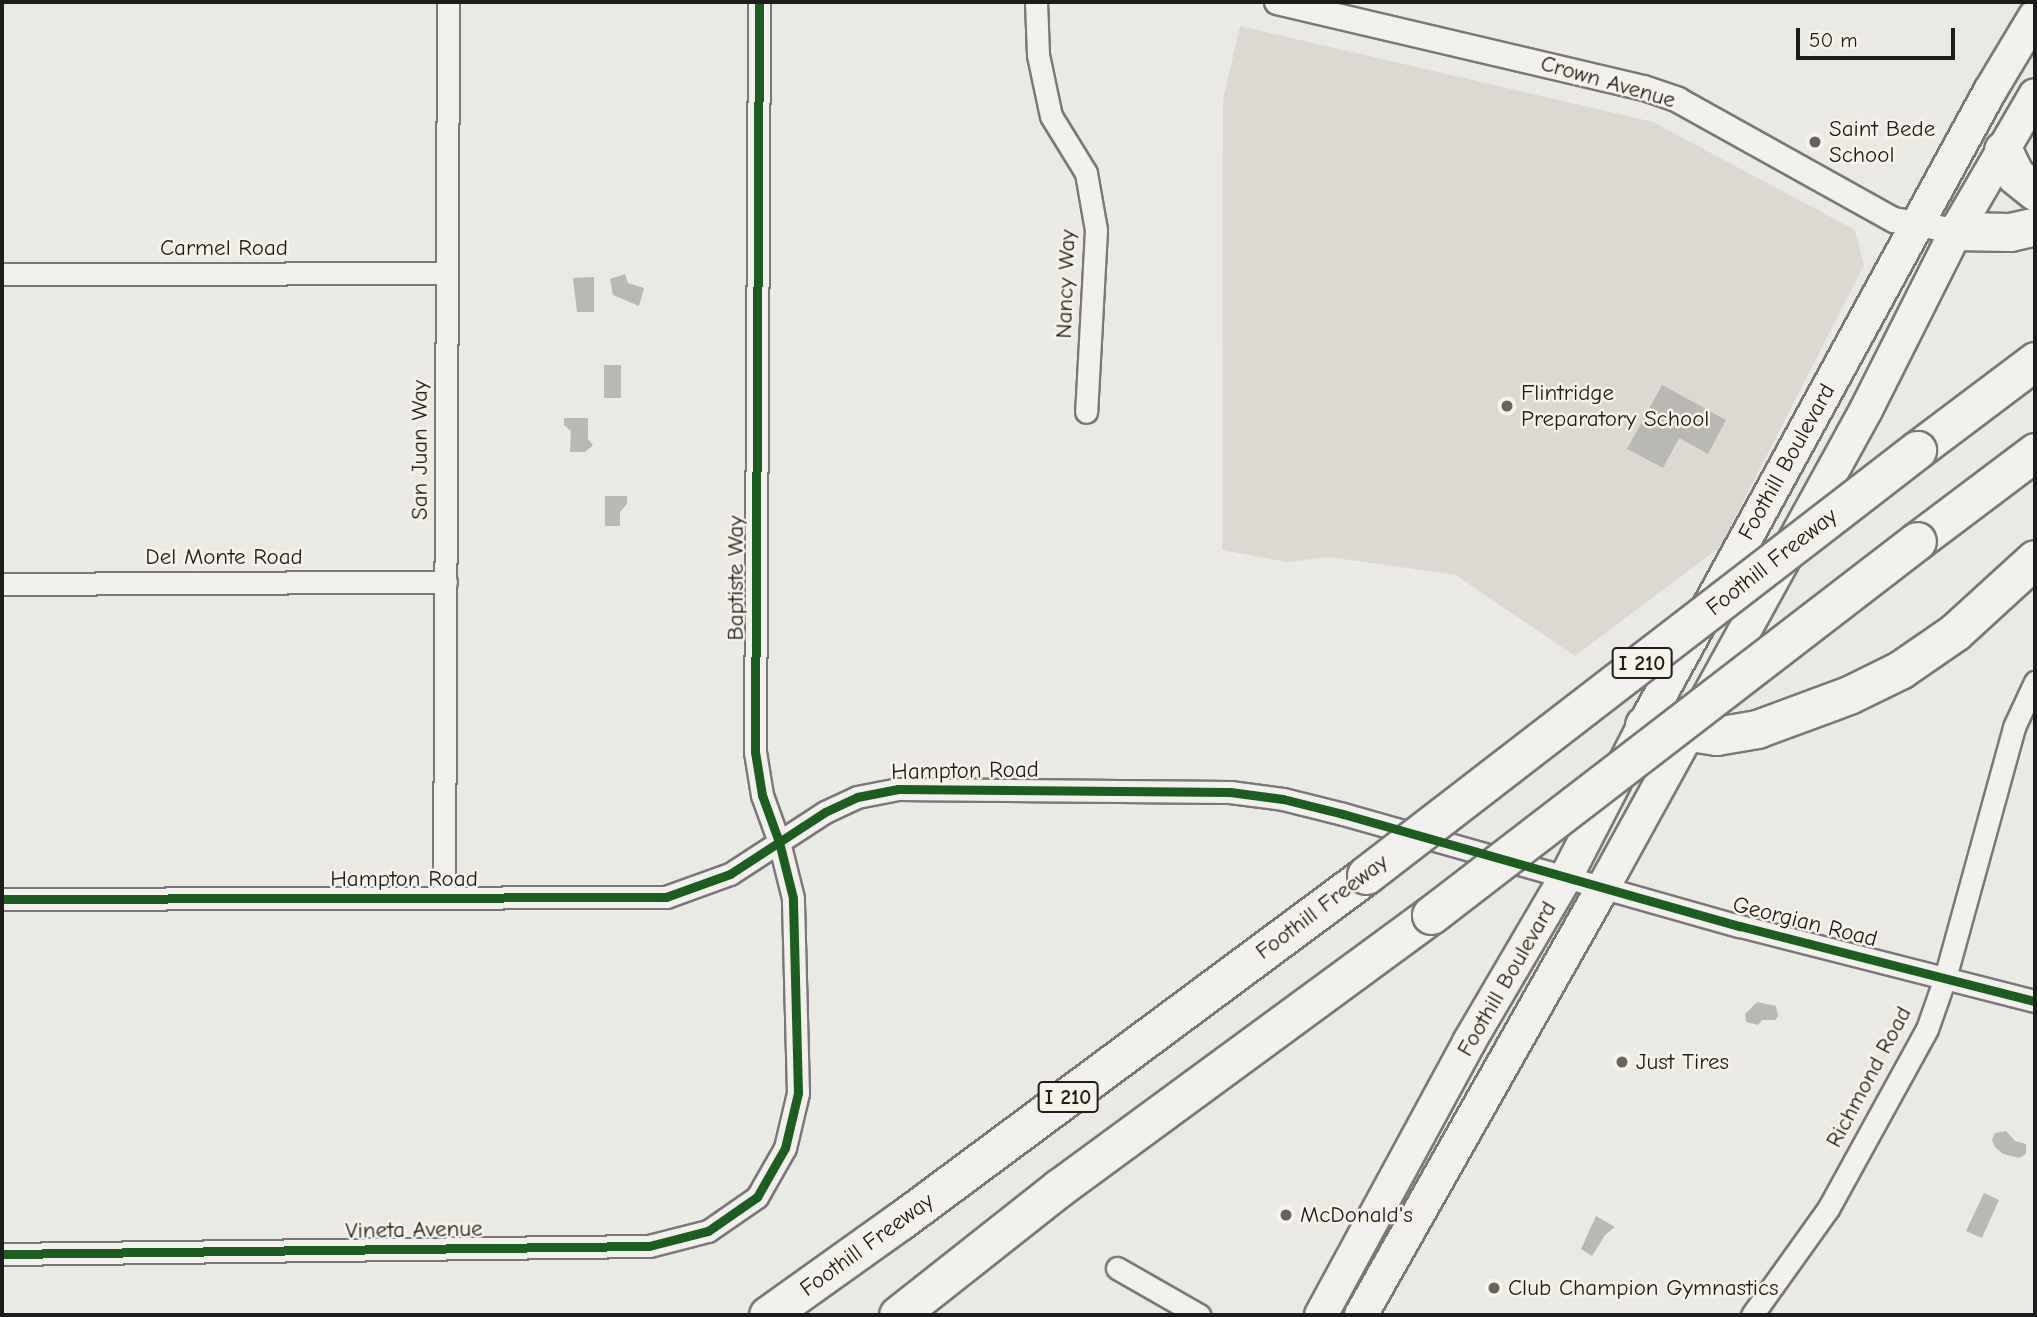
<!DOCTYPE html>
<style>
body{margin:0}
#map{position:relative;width:2037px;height:1317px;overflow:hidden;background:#eae9e4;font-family:"Comic Neue",sans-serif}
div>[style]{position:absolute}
.built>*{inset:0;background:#dbd9d2}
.water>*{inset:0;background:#bab8b2}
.roads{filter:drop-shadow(2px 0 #797876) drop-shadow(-2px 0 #797876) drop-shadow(0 2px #797876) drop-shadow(0 -2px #797876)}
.minor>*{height:21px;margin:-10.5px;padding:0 10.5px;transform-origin:10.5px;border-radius:10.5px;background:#f1f0ec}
.tertiary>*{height:24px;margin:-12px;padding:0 12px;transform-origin:12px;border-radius:12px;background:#f1f0ec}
.primary>*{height:32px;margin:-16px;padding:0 16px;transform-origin:16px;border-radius:16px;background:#f1f0ec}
.motorway>*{height:37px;margin:-18.5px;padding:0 18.5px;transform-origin:18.5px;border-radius:18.5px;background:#f1f0ec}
.bridges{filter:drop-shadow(2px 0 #797876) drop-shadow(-2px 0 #797876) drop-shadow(0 2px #797876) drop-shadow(0 -2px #797876)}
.motorway-bridge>*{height:37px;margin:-18.5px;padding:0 18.5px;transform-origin:18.5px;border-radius:18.5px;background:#f1f0ec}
.cycleway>*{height:9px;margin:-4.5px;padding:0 4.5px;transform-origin:4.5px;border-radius:4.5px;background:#1b5e20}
.dots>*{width:19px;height:19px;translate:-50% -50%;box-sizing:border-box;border:4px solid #f7f3e8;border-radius:50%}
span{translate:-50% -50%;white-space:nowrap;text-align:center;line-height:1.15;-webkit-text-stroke:5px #f7f3e8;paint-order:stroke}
.shield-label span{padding:2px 5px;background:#f7f3e8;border:2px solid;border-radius:5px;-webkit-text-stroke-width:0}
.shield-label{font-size:21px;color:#1c1c1c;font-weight:700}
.street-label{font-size:23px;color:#1c1c1c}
.poi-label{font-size:23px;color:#1c1c1c}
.left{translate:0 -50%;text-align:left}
.frame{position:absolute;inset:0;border:4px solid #1c1c1c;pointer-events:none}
.scale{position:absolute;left:1796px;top:28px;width:159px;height:32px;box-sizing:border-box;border:4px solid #1c1c1c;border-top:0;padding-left:9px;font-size:21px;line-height:24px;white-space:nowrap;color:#1c1c1c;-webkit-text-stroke:5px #f7f3e8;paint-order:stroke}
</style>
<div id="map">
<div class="built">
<div style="clip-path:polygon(1240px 26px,1653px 122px,1855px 230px,1864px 265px,1720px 547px,1575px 656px,1456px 575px,1329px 557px,1287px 562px,1222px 550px,1223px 100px)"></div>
</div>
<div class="water">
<div style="clip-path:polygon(625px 274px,628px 283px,644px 288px,639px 306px,613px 295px,610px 279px)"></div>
<div style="clip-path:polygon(594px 277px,594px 312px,577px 312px,573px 278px)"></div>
<div style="clip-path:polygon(604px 365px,621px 365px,621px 398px,604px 398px)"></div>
<div style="clip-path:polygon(1662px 385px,1726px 420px,1708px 454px,1679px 438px,1663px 468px,1627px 449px)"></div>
<div style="clip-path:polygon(564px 418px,588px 418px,588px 439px,593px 445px,585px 452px,570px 452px,571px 431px,564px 425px)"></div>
<div style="clip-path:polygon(605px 496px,627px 496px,627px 504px,620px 512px,620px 526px,605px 526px)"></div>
<div style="clip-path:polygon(1757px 1002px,1776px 1006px,1778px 1016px,1775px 1020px,1762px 1020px,1758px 1025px,1746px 1022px,1745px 1014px)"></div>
<div style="clip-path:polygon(2006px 1131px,2015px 1141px,2026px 1144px,2026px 1154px,2019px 1158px,2003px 1154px,1995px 1147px,1992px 1140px,1995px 1133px)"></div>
<div style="clip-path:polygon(1984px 1193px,1999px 1200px,1982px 1238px,1966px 1231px)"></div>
<div style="clip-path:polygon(1596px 1216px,1615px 1227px,1605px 1235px,1592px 1256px,1581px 1249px)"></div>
</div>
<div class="roads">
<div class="minor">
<div style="left:1036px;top:2px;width:53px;rotate:87.8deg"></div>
<div style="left:1038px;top:55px;width:62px;rotate:78deg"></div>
<div style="left:1051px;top:116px;width:67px;rotate:58.4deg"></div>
<div style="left:1086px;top:173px;width:58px;rotate:80deg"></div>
<div style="left:1096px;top:230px;width:182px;rotate:93.1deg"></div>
<div style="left:2px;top:274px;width:444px;rotate:-0.1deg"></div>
<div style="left:2px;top:584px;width:444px;rotate:-0.3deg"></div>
<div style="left:444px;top:898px;width:896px;rotate:-89.74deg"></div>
<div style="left:2px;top:899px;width:664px;rotate:-0.17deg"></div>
<div style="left:666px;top:897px;width:68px;rotate:-19.8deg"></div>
<div style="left:730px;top:874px;width:113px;rotate:-33.1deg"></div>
<div style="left:825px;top:812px;width:35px;rotate:-25deg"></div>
<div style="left:857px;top:797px;width:42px;rotate:-11deg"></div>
<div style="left:898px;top:789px;width:332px;rotate:0.5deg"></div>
<div style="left:1230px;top:792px;width:53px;rotate:7.5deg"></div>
<div style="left:1283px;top:799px;width:62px;rotate:14deg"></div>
<div style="left:1343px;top:814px;width:412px;rotate:15.8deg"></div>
<div style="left:1740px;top:926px;width:304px;rotate:14.3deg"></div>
<div style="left:2px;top:1254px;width:647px;rotate:-0.71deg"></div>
<div style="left:649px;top:1246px;width:61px;rotate:-14.3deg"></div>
<div style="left:708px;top:1231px;width:60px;rotate:-34.8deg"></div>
<div style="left:757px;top:1197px;width:56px;rotate:-60.3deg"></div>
<div style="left:785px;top:1148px;width:57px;rotate:-76.7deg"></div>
<div style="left:798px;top:1093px;width:195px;rotate:-91.5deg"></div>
<div style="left:793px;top:898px;width:58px;rotate:-104deg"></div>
<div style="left:779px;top:842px;width:50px;rotate:-109.9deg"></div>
<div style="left:762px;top:795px;width:44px;rotate:-99.2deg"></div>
<div style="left:755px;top:752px;width:750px;rotate:-89.69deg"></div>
<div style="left:1117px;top:1268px;width:95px;rotate:29.8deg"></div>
<div style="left:1752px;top:1315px;width:130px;rotate:-54.4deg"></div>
<div style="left:1828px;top:1209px;width:205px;rotate:-61.2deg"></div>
<div style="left:1927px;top:1029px;width:54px;rotate:-70.6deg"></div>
<div style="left:1945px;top:978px;width:260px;rotate:-74.6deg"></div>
<div style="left:2014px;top:727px;width:50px;rotate:-65deg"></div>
</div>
<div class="tertiary">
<div style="left:1277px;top:2px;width:377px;rotate:13.2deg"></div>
<div style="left:1644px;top:88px;width:36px;rotate:19deg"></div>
<div style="left:1678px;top:100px;width:247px;rotate:29.1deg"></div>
<div style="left:1894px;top:220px;width:63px;rotate:10.1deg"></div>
</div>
<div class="primary">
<div style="left:1321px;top:1315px;width:311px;rotate:-61.5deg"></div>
<div style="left:1469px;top:1042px;width:194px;rotate:-59.6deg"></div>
<div style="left:1567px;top:875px;width:169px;rotate:-62.8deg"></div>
<div style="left:1644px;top:725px;width:722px;rotate:-61.38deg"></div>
<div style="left:1990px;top:91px;width:87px;rotate:-59deg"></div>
<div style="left:1361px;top:1315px;width:493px;rotate:-60.5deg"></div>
<div style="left:1604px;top:886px;width:543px;rotate:-61.17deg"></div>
<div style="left:1866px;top:410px;width:200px;rotate:-63.3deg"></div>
<div style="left:1956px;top:231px;width:157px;rotate:-59.8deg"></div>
</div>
<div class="motorway">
<div style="left:2003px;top:150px;width:28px;rotate:64deg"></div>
<div style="left:2015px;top:175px;width:26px;rotate:39deg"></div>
<div style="left:1956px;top:231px;width:54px;rotate:1.1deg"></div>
<div style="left:2010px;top:232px;width:26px;rotate:-13deg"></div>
<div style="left:1917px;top:450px;width:148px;rotate:-37deg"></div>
<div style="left:1917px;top:541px;width:148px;rotate:-37deg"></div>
<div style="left:1644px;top:725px;width:73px;rotate:8.7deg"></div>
<div style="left:1716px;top:736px;width:42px;rotate:-9.7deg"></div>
<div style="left:1757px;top:729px;width:98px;rotate:-20.3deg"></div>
<div style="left:1849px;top:695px;width:57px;rotate:-26.1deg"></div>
<div style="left:1900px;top:670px;width:67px;rotate:-34.6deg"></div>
<div style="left:1955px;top:632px;width:108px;rotate:-42.4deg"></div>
<div style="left:768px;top:1315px;width:162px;rotate:-35.5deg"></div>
<div style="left:900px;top:1221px;width:580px;rotate:-36.59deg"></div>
<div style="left:898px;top:1315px;width:205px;rotate:-38.3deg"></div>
<div style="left:1059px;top:1188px;width:461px;rotate:-36.3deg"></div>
</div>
</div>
<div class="bridges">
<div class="motorway-bridge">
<div style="left:1366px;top:875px;width:696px;rotate:-37.64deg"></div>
<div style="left:1431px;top:915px;width:613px;rotate:-37.58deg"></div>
</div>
</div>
<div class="cycleway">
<div style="left:2px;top:899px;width:664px;rotate:-0.17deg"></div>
<div style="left:666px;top:897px;width:68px;rotate:-19.8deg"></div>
<div style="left:730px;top:874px;width:113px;rotate:-33.1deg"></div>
<div style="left:825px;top:812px;width:35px;rotate:-25deg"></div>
<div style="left:857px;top:797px;width:42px;rotate:-11deg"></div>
<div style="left:898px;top:789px;width:332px;rotate:0.5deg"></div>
<div style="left:1230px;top:792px;width:53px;rotate:7.5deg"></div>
<div style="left:1283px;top:799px;width:62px;rotate:14deg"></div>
<div style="left:1343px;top:814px;width:412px;rotate:15.8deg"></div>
<div style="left:1740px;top:926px;width:304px;rotate:14.3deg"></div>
<div style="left:2px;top:1254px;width:647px;rotate:-0.71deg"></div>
<div style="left:649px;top:1246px;width:61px;rotate:-14.3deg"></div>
<div style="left:708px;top:1231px;width:60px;rotate:-34.8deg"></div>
<div style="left:757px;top:1197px;width:56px;rotate:-60.3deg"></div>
<div style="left:785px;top:1148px;width:57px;rotate:-76.7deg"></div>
<div style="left:798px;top:1093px;width:195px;rotate:-91.5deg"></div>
<div style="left:793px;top:898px;width:58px;rotate:-104deg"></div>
<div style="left:779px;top:842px;width:50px;rotate:-109.9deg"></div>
<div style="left:762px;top:795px;width:44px;rotate:-99.2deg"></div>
<div style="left:755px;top:752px;width:750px;rotate:-89.69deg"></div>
</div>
<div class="dots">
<div style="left:1815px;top:142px;background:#646462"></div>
<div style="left:1507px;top:406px;background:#646462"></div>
<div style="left:1622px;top:1062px;background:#646462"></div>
<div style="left:1286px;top:1215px;background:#646462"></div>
<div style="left:1494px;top:1288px;background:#646462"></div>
</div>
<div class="shield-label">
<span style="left:1642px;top:663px">I 210</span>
<span style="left:1068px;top:1097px">I 210</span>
</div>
<div class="street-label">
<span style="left:1608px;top:82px;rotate:16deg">Crown Avenue</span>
<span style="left:224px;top:248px">Carmel Road</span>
<span style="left:1066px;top:284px;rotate:-88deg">Nancy Way</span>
<span style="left:420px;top:450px;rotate:-90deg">San Juan Way</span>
<span style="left:1787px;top:462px;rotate:-61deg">Foothill Boulevard</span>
<span style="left:224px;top:557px">Del Monte Road</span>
<span style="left:1772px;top:562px;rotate:-38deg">Foothill Freeway</span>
<span style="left:736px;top:578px;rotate:-90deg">Baptiste Way</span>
<span style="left:965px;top:771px;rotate:-1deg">Hampton Road</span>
<span style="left:404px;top:879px">Hampton Road</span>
<span style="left:1322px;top:907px;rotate:-37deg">Foothill Freeway</span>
<span style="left:1805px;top:922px;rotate:14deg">Georgian Road</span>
<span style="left:1507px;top:979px;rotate:-60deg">Foothill Boulevard</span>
<span style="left:1869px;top:1077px;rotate:-62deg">Richmond Road</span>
<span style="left:414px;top:1230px;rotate:-1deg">Vineta Avenue</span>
<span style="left:867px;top:1245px;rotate:-36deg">Foothill Freeway</span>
</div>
<div class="poi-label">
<span class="left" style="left:1829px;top:142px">Saint Bede<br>School</span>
<span class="left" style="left:1521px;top:406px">Flintridge<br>Preparatory School</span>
<span class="left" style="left:1636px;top:1062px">Just Tires</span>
<span class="left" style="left:1300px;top:1215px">McDonald's</span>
<span class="left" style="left:1508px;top:1288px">Club Champion Gymnastics</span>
</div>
<div class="frame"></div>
<div class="scale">50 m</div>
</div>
